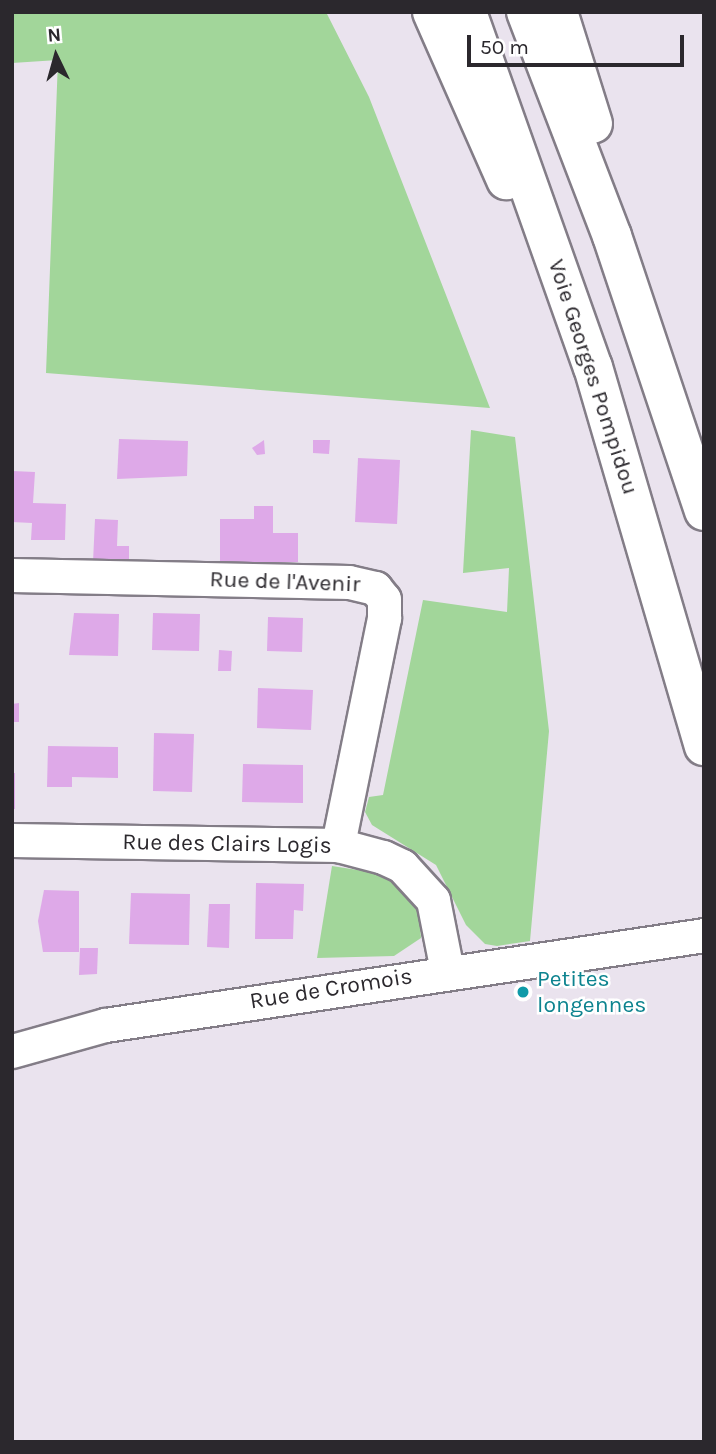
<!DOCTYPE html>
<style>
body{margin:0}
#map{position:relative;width:716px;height:1454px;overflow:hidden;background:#eae3ee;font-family:Karla,sans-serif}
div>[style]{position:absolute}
.green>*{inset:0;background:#a2d69a}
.building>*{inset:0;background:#dea9e8}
.roads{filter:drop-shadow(2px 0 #837d87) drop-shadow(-2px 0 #837d87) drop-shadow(0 2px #837d87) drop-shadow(0 -2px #837d87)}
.minor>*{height:33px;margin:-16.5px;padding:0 16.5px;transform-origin:16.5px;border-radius:16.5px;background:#fff}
.trunk>*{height:38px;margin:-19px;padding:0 19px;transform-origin:19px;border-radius:19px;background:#fff}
.dots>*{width:19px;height:19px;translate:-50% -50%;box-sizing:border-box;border:4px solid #fff;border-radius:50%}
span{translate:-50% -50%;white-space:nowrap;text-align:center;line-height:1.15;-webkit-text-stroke:5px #fff;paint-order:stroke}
.street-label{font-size:23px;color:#2b282d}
.culture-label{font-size:23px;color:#0d838f}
.left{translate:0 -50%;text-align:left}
.frame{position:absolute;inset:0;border:14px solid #2b282d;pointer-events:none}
.north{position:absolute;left:21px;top:21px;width:70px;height:70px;-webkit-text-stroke:5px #fff;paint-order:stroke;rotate:355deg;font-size:19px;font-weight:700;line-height:28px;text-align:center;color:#2b282d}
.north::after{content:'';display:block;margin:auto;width:24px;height:32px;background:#2b282d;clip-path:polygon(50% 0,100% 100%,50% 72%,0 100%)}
.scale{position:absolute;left:467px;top:35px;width:217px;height:32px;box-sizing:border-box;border:4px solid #2b282d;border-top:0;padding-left:9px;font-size:21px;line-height:24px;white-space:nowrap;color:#2b282d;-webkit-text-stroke:5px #fff;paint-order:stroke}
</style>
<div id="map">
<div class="green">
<div style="clip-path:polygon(12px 12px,326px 12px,369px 97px,490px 408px,46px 373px,58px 60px,12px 63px)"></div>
<div style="clip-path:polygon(471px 430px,515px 437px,549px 731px,530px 941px,497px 946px,485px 944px,466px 925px,436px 865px,372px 825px,365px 812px,369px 797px,383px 795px,423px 600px,507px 612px,509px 568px,463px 573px)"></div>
<div style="clip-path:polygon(332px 866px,377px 873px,401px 888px,419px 911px,421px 938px,394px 956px,317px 958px)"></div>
</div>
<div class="building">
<div style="clip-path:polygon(119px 439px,188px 441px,187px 476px,117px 479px)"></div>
<div style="clip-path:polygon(264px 440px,265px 454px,257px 455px,252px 448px)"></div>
<div style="clip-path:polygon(313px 440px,330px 440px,329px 454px,313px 453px)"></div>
<div style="clip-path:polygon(358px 458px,400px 460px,397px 524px,355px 522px)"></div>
<div style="clip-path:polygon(12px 471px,35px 472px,33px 503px,66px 504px,65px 540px,31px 540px,32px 523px,12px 522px)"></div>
<div style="clip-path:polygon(254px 506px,273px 506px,273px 533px,298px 533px,298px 562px,220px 562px,220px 519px,254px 519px)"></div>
<div style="clip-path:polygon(95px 519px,118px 520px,117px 546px,129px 546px,129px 565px,93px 562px)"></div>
<div style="clip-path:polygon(74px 613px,119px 614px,118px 656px,69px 655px)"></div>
<div style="clip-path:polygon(153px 613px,200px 614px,199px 651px,152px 650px)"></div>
<div style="clip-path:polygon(268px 617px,303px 618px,302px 652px,267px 651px)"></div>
<div style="clip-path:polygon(219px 650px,232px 651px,231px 671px,218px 671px)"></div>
<div style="clip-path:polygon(258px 688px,313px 690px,311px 730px,257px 728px)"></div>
<div style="clip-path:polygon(19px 703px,19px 722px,12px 722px,12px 704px)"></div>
<div style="clip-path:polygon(154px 733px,194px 734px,192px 792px,153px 791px)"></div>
<div style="clip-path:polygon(48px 746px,118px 747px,118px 778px,72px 777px,72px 787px,47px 787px)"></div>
<div style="clip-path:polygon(243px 764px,303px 765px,303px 803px,242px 802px)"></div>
<div style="clip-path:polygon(12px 773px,15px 773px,15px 809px,12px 809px)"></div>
<div style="clip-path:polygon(256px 883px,304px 884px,303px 911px,294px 910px,293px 939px,255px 939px)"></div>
<div style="clip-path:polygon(44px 890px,79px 891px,79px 952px,43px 952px,38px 921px)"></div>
<div style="clip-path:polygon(131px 893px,190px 894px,189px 945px,129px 944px)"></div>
<div style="clip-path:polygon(209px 904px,230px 904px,229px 948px,207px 947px)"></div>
<div style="clip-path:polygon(80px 948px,98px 948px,97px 974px,79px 975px)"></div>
<div style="clip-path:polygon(525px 986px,531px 995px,516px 997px,515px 990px)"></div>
</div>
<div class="roads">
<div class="minor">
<div style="left:12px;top:575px;width:337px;rotate:1.2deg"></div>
<div style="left:349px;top:582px;width:27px;rotate:13deg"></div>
<div style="left:375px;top:588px;width:14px;rotate:51deg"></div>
<div style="left:384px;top:599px;width:19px;rotate:90deg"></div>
<div style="left:384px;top:618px;width:232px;rotate:101.5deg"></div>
<div style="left:12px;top:840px;width:326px;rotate:0.9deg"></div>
<div style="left:338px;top:845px;width:47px;rotate:14.9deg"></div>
<div style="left:383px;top:857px;width:21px;rotate:25deg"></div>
<div style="left:402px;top:866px;width:46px;rotate:47.6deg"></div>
<div style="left:433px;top:900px;width:72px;rotate:78.8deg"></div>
<div style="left:12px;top:1051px;width:97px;rotate:-15.6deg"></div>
<div style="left:105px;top:1025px;width:606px;rotate:-8.54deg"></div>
</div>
<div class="trunk">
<div style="left:432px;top:12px;width:184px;rotate:66.2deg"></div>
<div style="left:467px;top:12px;width:377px;rotate:70.5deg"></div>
<div style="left:593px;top:367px;width:395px;rotate:73.7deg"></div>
<div style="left:526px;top:12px;width:240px;rotate:69deg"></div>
<div style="left:612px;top:236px;width:290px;rotate:71.5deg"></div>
<div style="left:558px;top:12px;width:117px;rotate:72.6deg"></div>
</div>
</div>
<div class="dots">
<div style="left:523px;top:992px;background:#0f9aa8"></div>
</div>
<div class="street-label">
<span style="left:593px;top:377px;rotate:72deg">Voie Georges Pompidou</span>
<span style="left:285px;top:582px;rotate:2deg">Rue de l'Avenir</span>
<span style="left:227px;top:844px;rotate:1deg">Rue des Clairs Logis</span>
<span style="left:331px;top:989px;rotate:-9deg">Rue de Cromois</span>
</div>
<div class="culture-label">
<span class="left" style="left:537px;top:992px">Petites<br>longennes</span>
</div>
<div class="frame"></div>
<div class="north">N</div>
<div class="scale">50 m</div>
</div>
